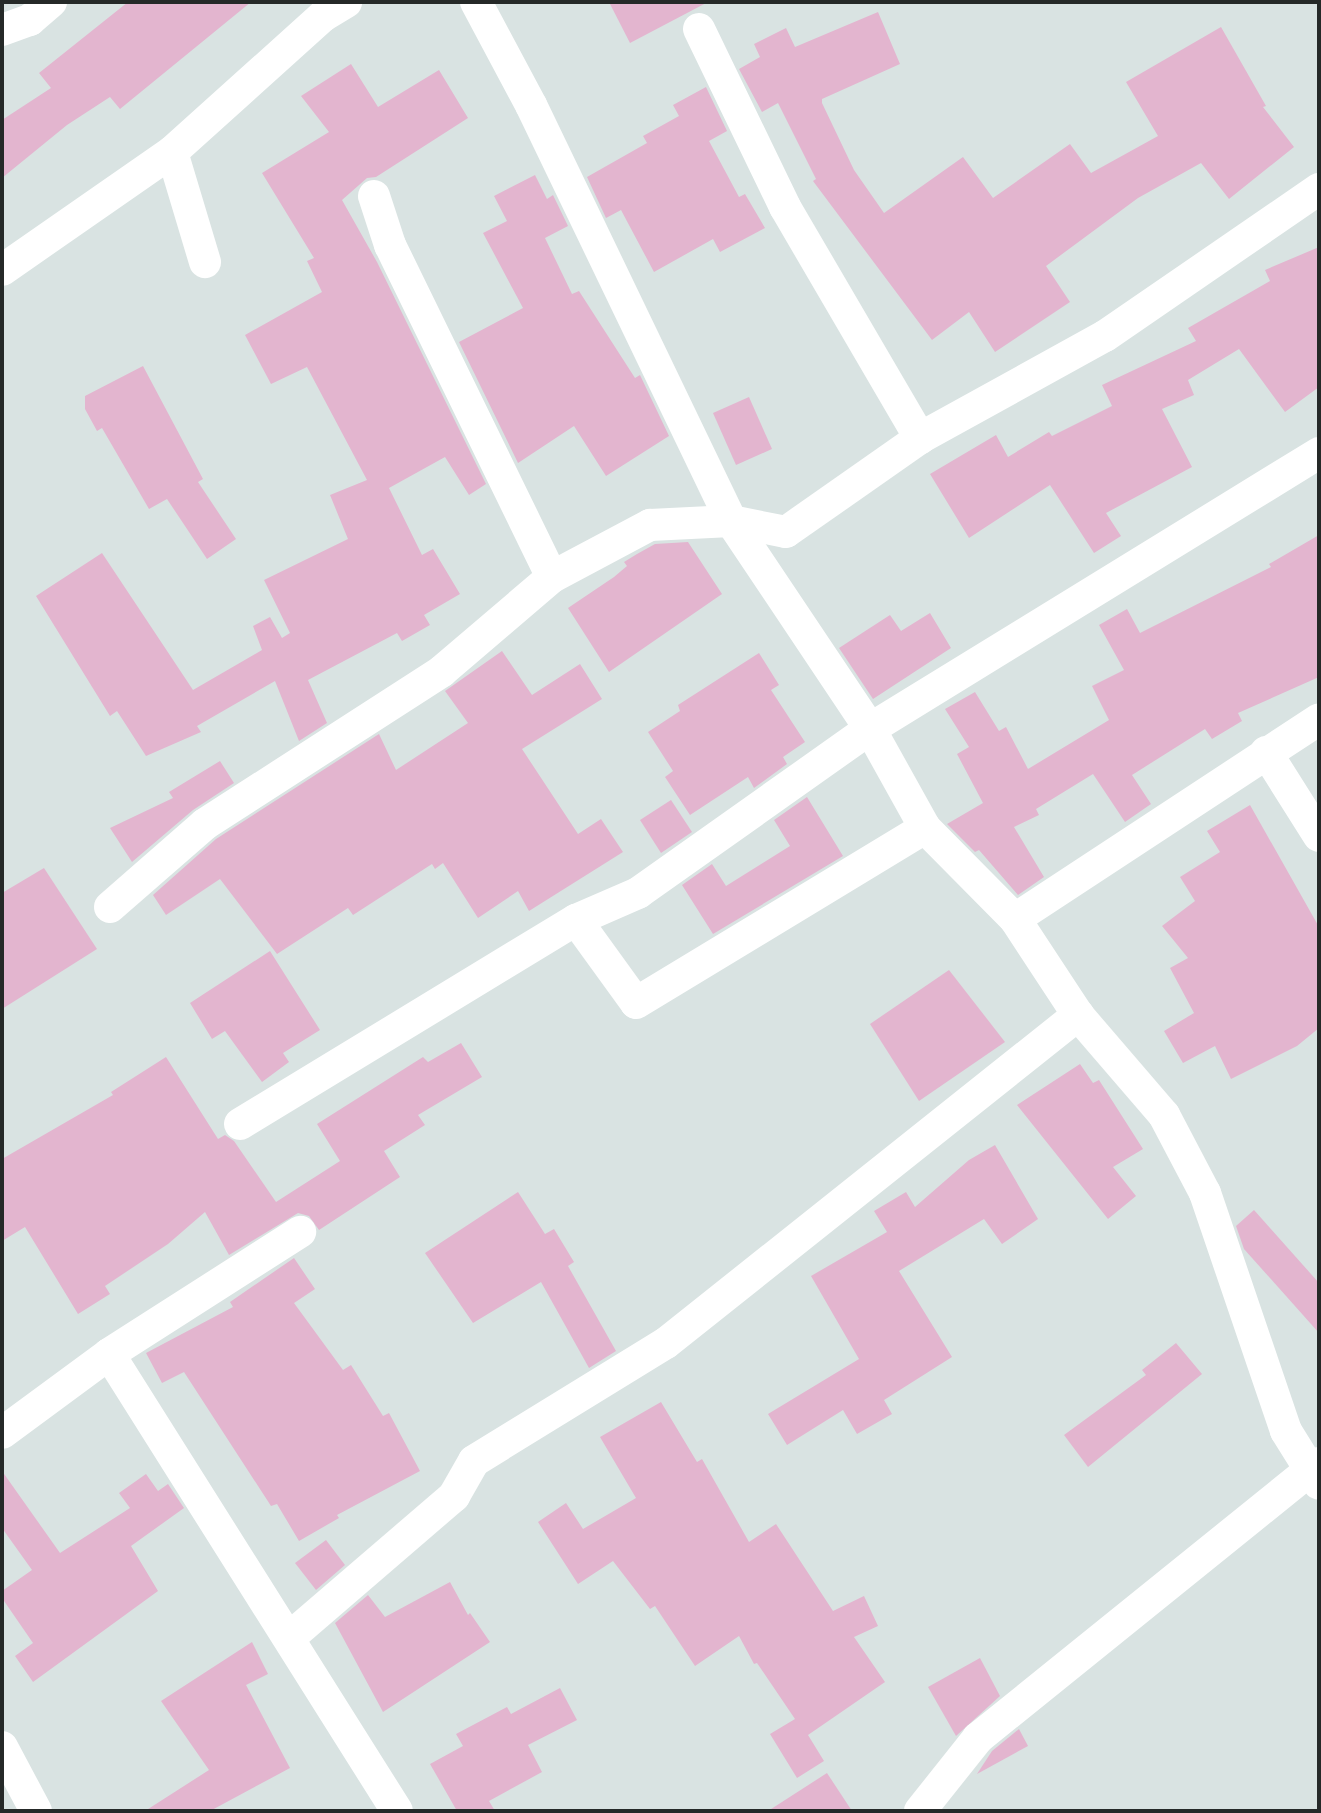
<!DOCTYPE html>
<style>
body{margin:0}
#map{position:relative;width:1321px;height:1813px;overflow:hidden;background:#d9e3e2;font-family:"DejaVu Sans",sans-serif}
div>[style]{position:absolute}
.building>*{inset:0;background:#e3b5cf}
.minor>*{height:32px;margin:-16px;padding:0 16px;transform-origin:16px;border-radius:16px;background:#fff}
span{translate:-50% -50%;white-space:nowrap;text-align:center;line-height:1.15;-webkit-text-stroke:7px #fff;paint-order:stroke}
.frame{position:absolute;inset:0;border:4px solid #252928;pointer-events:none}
</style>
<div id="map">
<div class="building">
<div style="clip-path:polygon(128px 2px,251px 2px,120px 109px,110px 97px,67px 125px,2px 178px,2px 120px,51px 88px,39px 73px)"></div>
<div style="clip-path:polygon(609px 2px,708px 2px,630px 43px)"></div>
<div style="clip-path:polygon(878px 12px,900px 64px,822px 99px,822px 103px,854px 170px,884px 213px,963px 157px,993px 198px,1070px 144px,1091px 173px,1158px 136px,1126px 82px,1221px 27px,1266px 106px,1263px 107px,1294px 147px,1229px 199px,1201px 163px,1138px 198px,1046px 266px,1070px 302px,995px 352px,969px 312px,932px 340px,813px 181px,816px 179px,778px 103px,762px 112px,739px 69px,760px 57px,754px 44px,786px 28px,795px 47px)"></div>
<div style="clip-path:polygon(351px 64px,378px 107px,439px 70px,468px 118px,376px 177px,367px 178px,342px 200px,377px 262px,486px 484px,469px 495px,445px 457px,389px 488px,422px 555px,433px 549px,460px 594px,424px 615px,430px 625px,402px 641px,397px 633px,308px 680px,327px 723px,299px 741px,275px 681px,197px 726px,201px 732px,146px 756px,117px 711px,110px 716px,36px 596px,102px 553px,193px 690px,262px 650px,253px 626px,270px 617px,282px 638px,290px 633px,264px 580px,348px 539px,330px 495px,367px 480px,307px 367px,271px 384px,245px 335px,322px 292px,307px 261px,314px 258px,262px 173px,329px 132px,301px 96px)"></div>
<div style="clip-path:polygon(706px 87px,727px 131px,709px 141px,739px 197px,745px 194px,765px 228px,720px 252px,713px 239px,654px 272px,621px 210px,606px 218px,587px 177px,647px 143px,643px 136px,679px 116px,673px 105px)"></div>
<div style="clip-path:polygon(535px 175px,547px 199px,553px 195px,568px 226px,545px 238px,572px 294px,579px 291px,635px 378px,640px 375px,669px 436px,606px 476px,574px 426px,518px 463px,459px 342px,523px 308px,483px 233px,507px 221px,494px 196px)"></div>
<div style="clip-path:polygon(1319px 247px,1319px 387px,1285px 412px,1239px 349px,1188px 380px,1194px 395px,1162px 409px,1192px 467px,1106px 513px,1121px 536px,1094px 553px,1050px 485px,969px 538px,930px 474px,996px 435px,1008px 457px,1049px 432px,1052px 436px,1112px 406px,1102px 385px,1196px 341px,1188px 328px,1270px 281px,1265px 270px)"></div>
<div style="clip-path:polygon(143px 366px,203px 479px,198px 482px,236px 539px,207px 559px,167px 499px,149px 509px,102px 428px,97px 431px,85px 409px,85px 396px)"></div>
<div style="clip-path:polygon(749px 397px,772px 449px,736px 465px,713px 413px)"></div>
<div style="clip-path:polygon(1319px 535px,1319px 677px,1238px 713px,1242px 721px,1212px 739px,1205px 729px,1132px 775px,1151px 804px,1125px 822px,1093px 774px,1036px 809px,1039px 815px,1014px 827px,1044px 877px,1018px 895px,979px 850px,975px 852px,947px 824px,983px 803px,957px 754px,969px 747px,945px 709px,975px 692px,999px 731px,1006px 727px,1028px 769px,1109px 720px,1092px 686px,1124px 670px,1099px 625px,1127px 609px,1140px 633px,1271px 567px,1269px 564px)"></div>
<div style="clip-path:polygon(688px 542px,722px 594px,609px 672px,568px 608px,614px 577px,627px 566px,624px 562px,637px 554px,655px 544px)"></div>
<div style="clip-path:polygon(930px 613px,951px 648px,873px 699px,839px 648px,890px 615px,901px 631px)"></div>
<div style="clip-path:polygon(502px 651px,532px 695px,580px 664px,602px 699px,522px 749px,578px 834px,601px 819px,623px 852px,529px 911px,518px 891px,478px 918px,443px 863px,435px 869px,432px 864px,353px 915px,348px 908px,277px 954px,220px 879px,166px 915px,153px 895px,216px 839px,379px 734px,396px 770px,468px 723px,445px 691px)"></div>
<div style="clip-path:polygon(759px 653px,779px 685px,771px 690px,805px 742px,783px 757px,787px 764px,754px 788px,748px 777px,690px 815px,665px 777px,673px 771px,648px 732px,680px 711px,678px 705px)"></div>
<div style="clip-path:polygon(220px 761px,234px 783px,193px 810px,132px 862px,110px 828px,173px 798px,169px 792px)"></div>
<div style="clip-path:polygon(807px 797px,843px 856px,713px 934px,682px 885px,712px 864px,726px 886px,790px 846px,774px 820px)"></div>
<div style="clip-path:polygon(671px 800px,692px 832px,661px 853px,640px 820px)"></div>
<div style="clip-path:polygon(1250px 805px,1319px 927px,1319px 1028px,1297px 1046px,1231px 1079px,1215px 1046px,1183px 1063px,1164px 1031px,1194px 1013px,1170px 968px,1188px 958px,1162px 926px,1195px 901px,1180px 877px,1220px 852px,1207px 831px)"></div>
<div style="clip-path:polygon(44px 868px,97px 949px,2px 1009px,2px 893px)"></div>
<div style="clip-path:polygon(270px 951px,320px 1030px,283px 1053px,289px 1062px,262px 1082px,225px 1031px,212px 1039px,190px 1003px)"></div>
<div style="clip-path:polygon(949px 970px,1005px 1042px,919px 1101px,870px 1024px)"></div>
<div style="clip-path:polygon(461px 1043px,482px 1077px,418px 1115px,425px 1125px,384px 1151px,400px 1177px,319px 1230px,309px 1216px,298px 1213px,229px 1255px,205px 1212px,168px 1244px,105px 1286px,110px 1294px,78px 1314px,25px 1227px,2px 1241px,2px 1159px,113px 1095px,111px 1092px,166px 1057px,218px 1139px,225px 1135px,234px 1141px,276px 1202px,340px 1161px,317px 1124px,423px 1057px,428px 1062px)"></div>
<div style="clip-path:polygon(1080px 1064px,1093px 1083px,1099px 1080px,1143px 1149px,1113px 1167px,1136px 1196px,1108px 1219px,1017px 1105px)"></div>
<div style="clip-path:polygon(995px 1145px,1038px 1219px,1002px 1244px,984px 1219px,899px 1271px,952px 1357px,884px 1400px,892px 1414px,857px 1434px,843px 1410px,787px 1445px,768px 1414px,859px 1359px,811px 1276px,887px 1232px,874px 1211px,906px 1192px,915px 1207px,969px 1160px)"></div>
<div style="clip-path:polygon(518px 1192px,545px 1234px,554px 1229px,574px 1262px,568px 1266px,616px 1351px,589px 1368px,541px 1282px,473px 1323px,425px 1253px)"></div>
<div style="clip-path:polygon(1254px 1210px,1319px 1283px,1319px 1333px,1244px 1249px,1236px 1226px)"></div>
<div style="clip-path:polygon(294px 1258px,315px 1289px,294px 1303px,343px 1370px,351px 1365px,383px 1416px,389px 1413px,420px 1471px,337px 1515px,339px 1518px,299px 1541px,277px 1504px,271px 1506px,184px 1372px,162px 1383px,146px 1353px,233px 1307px,230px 1302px)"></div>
<div style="clip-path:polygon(1176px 1343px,1202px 1374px,1088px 1467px,1064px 1435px,1146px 1375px,1142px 1370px)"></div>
<div style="clip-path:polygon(661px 1402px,697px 1462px,702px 1459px,749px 1542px,776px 1524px,833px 1611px,864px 1596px,878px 1626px,854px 1637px,885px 1682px,808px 1735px,824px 1761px,797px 1778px,770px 1734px,795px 1719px,757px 1663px,754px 1664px,739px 1636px,695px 1666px,655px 1606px,650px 1609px,613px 1561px,578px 1584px,538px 1522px,566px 1503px,583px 1529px,636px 1498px,600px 1437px)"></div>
<div style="clip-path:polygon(2px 1471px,60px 1553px,130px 1508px,119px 1493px,146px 1474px,158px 1491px,168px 1484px,184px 1508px,131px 1546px,158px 1591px,33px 1682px,15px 1656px,33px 1643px,2px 1598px,2px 1591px,32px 1570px,2px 1528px)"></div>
<div style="clip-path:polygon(326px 1540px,345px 1565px,316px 1590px,295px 1563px)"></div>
<div style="clip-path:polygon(450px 1582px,468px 1615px,470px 1613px,490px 1642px,383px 1712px,335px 1623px,368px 1595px,385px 1617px)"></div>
<div style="clip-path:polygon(252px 1642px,268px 1674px,246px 1685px,290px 1768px,210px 1811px,145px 1811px,209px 1770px,161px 1701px)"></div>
<div style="clip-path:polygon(980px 1658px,1000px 1696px,956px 1736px,928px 1687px)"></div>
<div style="clip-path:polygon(560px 1688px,577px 1720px,528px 1745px,542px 1772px,489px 1801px,495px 1811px,457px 1811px,430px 1764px,463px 1746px,456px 1734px,507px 1707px,511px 1714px)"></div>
<div style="clip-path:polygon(1019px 1729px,1028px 1746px,977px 1774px,992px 1751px)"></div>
<div style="clip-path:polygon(827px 1773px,852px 1811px,768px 1811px)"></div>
</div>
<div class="minor">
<div style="left:476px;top:2px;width:117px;rotate:61.9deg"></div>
<div style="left:531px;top:105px;width:462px;rotate:64.3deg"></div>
<div style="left:731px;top:521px;width:250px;rotate:56.2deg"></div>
<div style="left:870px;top:729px;width:113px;rotate:60.9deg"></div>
<div style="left:925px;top:828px;width:128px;rotate:45.3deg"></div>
<div style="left:1015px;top:919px;width:115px;rotate:56.7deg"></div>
<div style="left:1078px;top:1015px;width:132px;rotate:49.3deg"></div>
<div style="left:1164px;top:1115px;width:88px;rotate:62.3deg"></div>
<div style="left:1205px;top:1193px;width:251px;rotate:71.2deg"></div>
<div style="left:1286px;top:1431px;width:62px;rotate:58.1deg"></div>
<div style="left:699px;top:29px;width:198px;rotate:64.2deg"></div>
<div style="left:785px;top:207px;width:268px;rotate:59.7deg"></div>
<div style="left:2px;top:30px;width:30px;rotate:-20deg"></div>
<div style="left:30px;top:20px;width:28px;rotate:-41deg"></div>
<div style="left:172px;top:152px;width:115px;rotate:73.3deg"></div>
<div style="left:374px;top:196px;width:52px;rotate:71.9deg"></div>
<div style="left:390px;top:245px;width:369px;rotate:64deg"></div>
<div style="left:2px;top:270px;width:207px;rotate:-34.8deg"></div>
<div style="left:172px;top:152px;width:203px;rotate:-42deg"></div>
<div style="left:323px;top:16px;width:27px;rotate:-31deg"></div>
<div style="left:1266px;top:752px;width:99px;rotate:57.8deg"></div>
<div style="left:110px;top:907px;width:126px;rotate:-41.1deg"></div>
<div style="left:205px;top:824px;width:282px;rotate:-32.8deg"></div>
<div style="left:442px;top:671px;width:145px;rotate:-40.5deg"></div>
<div style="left:552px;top:577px;width:111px;rotate:-28deg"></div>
<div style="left:650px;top:525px;width:81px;rotate:-2.8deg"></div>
<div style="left:731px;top:521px;width:56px;rotate:11.3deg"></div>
<div style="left:786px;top:532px;width:164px;rotate:-35deg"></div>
<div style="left:920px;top:438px;width:211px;rotate:-28.9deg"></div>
<div style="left:1105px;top:336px;width:260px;rotate:-34.5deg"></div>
<div style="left:1015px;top:919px;width:364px;rotate:-33.3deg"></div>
<div style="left:576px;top:920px;width:102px;rotate:54.1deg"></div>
<div style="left:636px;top:1003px;width:338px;rotate:-31.2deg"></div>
<div style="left:240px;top:1124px;width:393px;rotate:-31.3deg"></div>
<div style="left:576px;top:920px;width:68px;rotate:-23.5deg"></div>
<div style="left:638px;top:893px;width:284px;rotate:-35.3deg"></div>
<div style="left:870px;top:729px;width:527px;rotate:-31.58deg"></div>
<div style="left:109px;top:1354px;width:540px;rotate:57.78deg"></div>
<div style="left:2px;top:1433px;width:133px;rotate:-36.4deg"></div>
<div style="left:109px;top:1354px;width:227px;rotate:-32.6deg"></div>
<div style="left:289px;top:1638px;width:218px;rotate:-40.7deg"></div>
<div style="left:454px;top:1496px;width:40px;rotate:-60.3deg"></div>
<div style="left:474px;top:1461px;width:225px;rotate:-31.6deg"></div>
<div style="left:666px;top:1343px;width:527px;rotate:-38.52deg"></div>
<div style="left:2px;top:1747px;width:72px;rotate:62deg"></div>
<div style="left:920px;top:1811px;width:93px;rotate:-51.5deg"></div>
<div style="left:978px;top:1738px;width:438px;rotate:-38.9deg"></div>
</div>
<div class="frame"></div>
</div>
